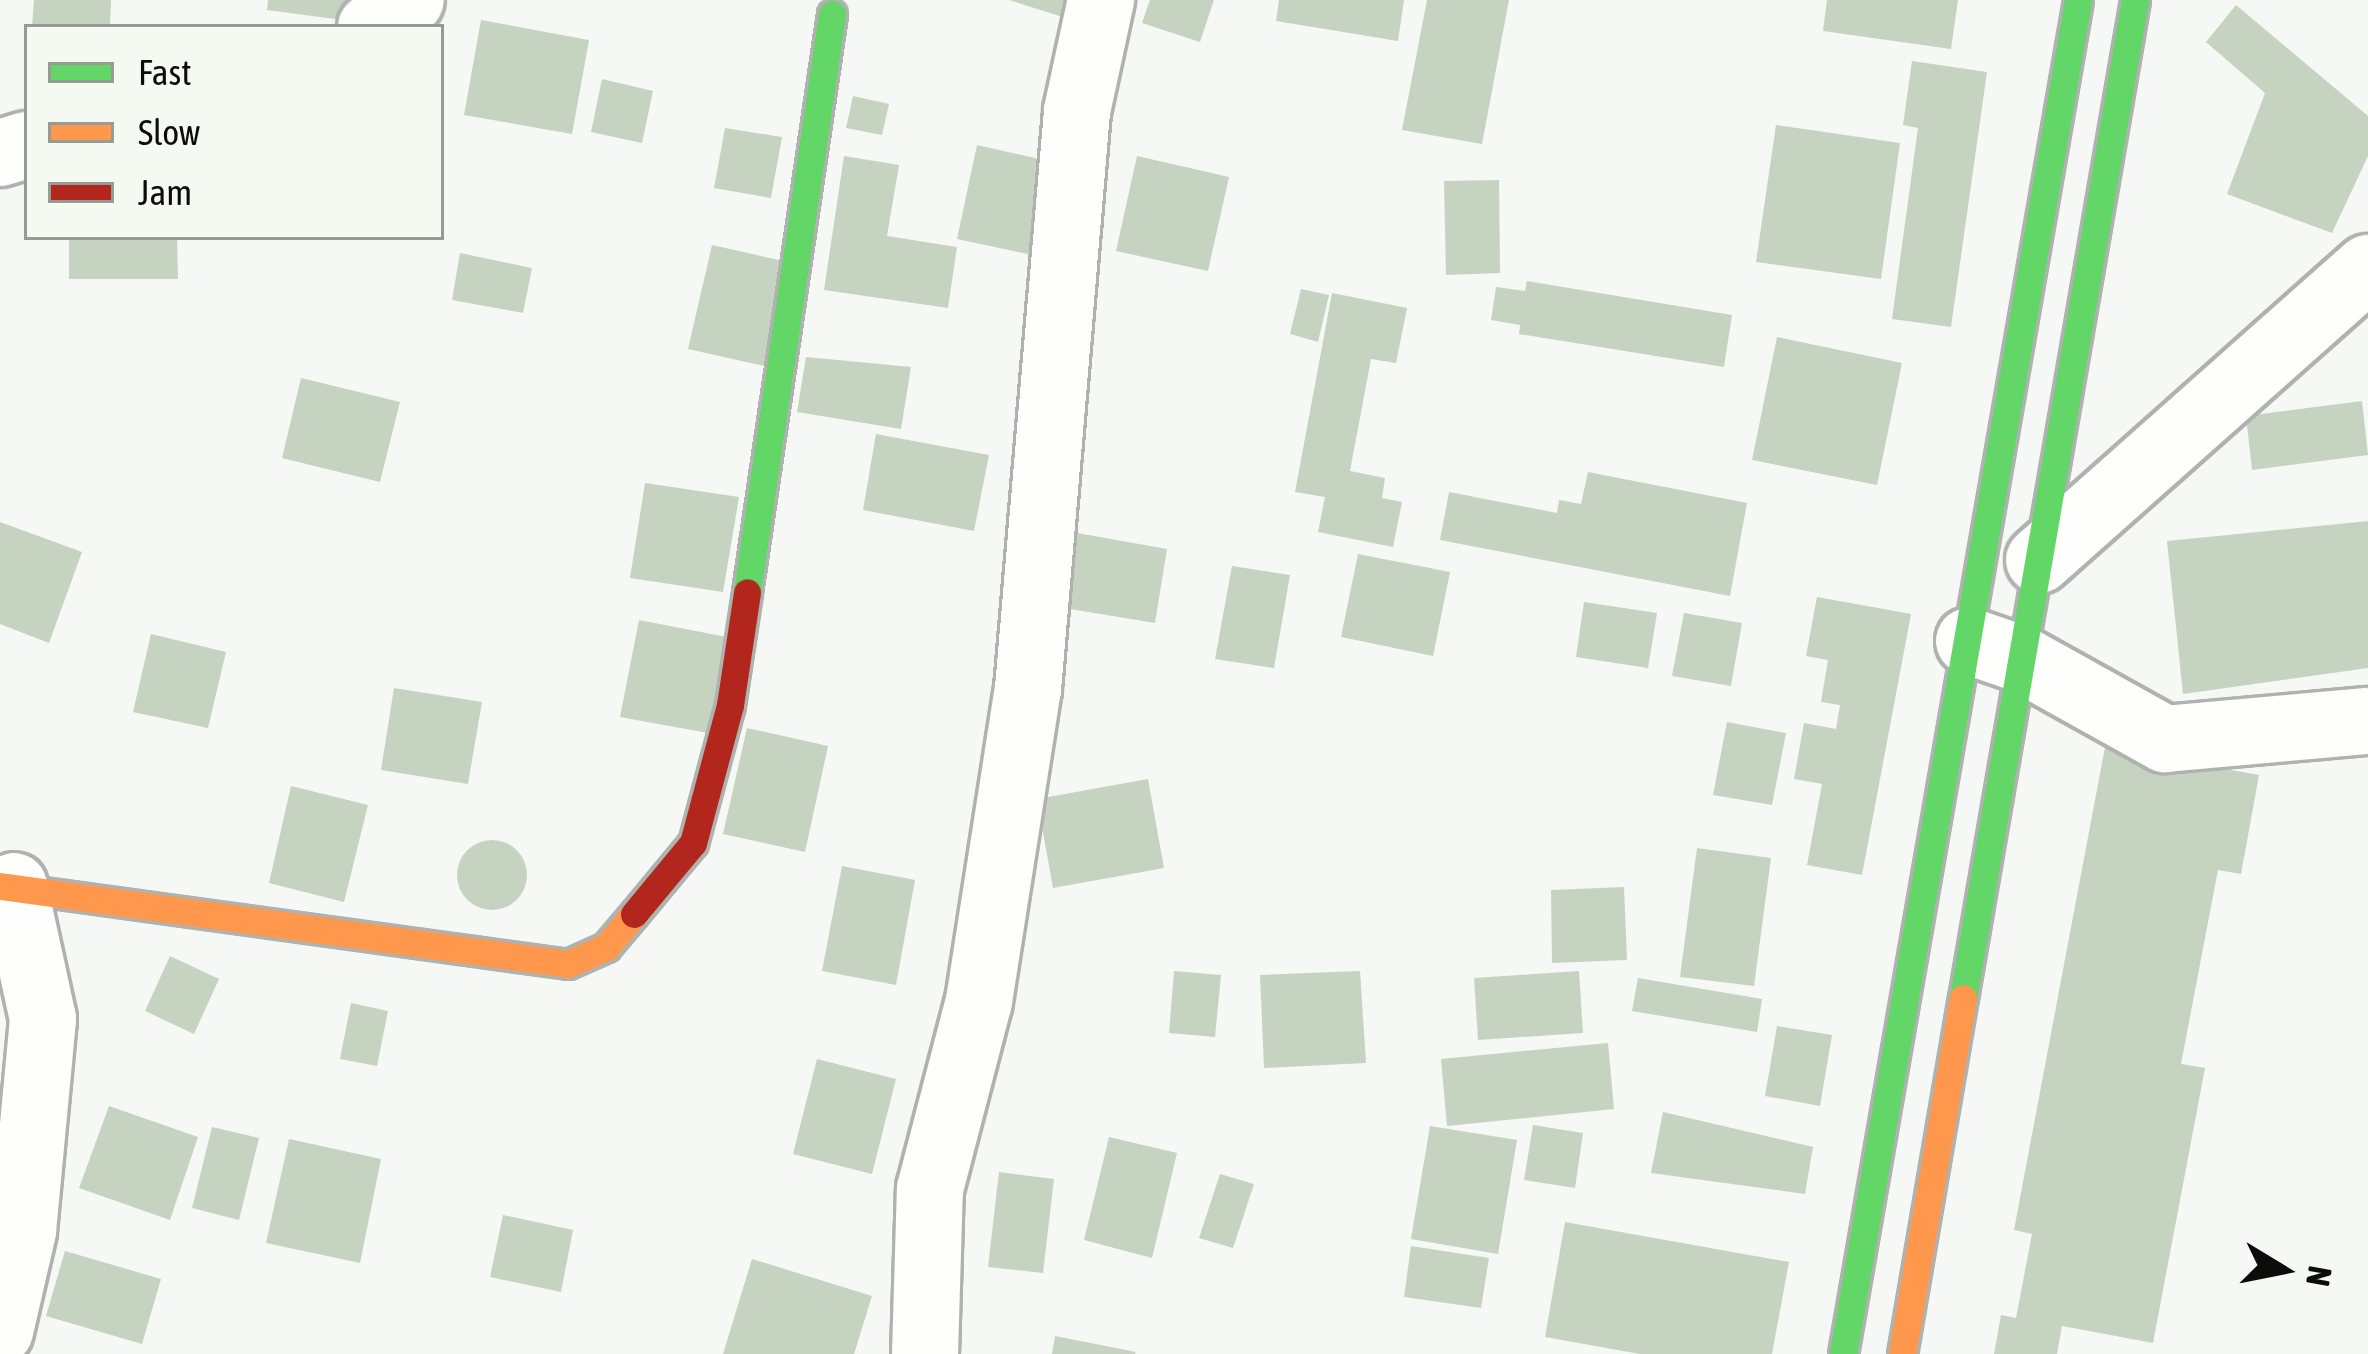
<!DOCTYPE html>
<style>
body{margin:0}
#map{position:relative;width:2368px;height:1354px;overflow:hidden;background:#f5f8f4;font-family:"Asap Condensed",sans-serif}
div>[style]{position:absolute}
.building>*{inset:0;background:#c6d3c1}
.round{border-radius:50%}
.roads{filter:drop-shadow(3px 0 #afb2ae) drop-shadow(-3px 0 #afb2ae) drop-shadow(0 3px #afb2ae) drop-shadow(0 -3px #afb2ae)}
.street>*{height:66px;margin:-33px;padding:0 33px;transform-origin:33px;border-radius:33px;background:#fefefd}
.fast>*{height:27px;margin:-13.5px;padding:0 13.5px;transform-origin:13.5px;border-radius:13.5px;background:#63d668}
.slow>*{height:27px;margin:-13.5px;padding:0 13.5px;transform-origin:13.5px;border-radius:13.5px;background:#ff974d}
.jam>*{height:27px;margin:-13.5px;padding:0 13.5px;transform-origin:13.5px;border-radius:13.5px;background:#b3261e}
span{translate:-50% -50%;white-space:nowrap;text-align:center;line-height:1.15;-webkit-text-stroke:9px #f4faf2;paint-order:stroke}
.legend{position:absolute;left:24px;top:24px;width:420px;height:216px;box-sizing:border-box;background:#f4faf2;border:3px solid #979b96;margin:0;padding:15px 21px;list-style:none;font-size:36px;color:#0c0d0b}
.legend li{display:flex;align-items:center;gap:24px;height:60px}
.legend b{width:60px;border:3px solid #979b96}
.north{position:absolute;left:2224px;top:1210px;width:120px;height:120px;-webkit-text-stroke:9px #f4faf2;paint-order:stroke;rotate:100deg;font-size:33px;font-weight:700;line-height:48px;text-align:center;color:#0c0d0b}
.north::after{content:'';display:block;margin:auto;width:42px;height:54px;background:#0c0d0b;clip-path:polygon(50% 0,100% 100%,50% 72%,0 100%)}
</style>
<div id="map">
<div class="building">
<div style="clip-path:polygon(34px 0,111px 0,110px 27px,32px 27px)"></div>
<div style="clip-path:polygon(268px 0,346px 0,343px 20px,267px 10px)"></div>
<div style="clip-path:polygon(1009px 0,1078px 0,1072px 20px)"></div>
<div style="clip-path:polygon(1150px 0,1214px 0,1200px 42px,1142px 23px)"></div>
<div style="clip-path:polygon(1279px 0,1404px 0,1398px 41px,1276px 21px)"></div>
<div style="clip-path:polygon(1427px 0,1509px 0,1482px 144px,1402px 130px)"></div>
<div style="clip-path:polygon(1827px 0,1958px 0,1951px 49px,1823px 31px)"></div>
<div style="clip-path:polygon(2236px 5px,2368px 116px,2368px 156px,2332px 233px,2227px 194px,2265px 93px,2206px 42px)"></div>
<div style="clip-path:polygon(481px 20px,589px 40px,572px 134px,464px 115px)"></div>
<div style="clip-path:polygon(1912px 61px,1987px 72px,1951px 327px,1892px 319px,1918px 128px,1903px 125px)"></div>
<div style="clip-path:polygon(602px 79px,653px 91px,642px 143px,591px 132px)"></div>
<div style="clip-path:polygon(853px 96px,889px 104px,882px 135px,846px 128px)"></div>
<div style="clip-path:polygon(1776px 125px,1900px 143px,1881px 279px,1756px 262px)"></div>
<div style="clip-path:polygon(725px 128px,782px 137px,771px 198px,714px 188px)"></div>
<div style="clip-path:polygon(977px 145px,1057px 163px,1037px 256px,957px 239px)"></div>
<div style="clip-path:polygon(844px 156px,899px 165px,887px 236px,957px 247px,948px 308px,824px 290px)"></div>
<div style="clip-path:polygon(1137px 156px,1229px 177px,1208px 271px,1116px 251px)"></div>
<div style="clip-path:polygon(1499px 180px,1500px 273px,1446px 275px,1444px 181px)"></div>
<div style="clip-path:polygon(69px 237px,177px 237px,178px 279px,69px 279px)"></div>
<div style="clip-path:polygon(712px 245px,788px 262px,764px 366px,688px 349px)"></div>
<div style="clip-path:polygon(460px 253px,532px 268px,523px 313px,452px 300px)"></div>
<div style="clip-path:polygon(1527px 281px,1732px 315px,1724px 367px,1519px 334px,1520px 325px,1491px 320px,1496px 287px,1525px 291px)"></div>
<div style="clip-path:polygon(1301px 289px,1329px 295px,1318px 342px,1290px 334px)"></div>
<div style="clip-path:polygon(1332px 293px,1407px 308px,1396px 363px,1371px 359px,1350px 471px,1385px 478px,1382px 498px,1402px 502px,1393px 547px,1318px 532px,1325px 497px,1295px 492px)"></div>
<div style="clip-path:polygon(1777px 337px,1902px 363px,1877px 485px,1752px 460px)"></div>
<div style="clip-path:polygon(806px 357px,911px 367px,901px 429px,797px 412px)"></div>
<div style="clip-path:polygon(301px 378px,400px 402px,380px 482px,282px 458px)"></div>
<div style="clip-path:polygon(2362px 401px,2368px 455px,2252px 470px,2246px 416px)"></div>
<div style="clip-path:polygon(876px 434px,989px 455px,974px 531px,863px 510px)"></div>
<div style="clip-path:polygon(1588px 472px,1747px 503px,1730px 596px,1440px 540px,1449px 492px,1557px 513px,1559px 500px,1581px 504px)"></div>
<div style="clip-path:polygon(645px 483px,739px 497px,723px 592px,630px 578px)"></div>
<div style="clip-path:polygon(2368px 521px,2368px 668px,2183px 694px,2167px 541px)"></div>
<div style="clip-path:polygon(0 522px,82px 552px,49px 643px,0 624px)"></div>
<div style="clip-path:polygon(1077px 533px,1167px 549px,1155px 623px,1064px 608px)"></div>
<div style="clip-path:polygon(1358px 554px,1450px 572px,1433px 656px,1341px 637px)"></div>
<div style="clip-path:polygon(1232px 566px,1290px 575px,1274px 668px,1215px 659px)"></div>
<div style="clip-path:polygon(1817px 597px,1911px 614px,1862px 875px,1807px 865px,1822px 784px,1794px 779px,1804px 723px,1836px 729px,1840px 705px,1821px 702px,1828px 660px,1806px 656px)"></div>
<div style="clip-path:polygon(1584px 602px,1657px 613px,1648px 668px,1576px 657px)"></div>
<div style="clip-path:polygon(1684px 613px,1742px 623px,1731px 686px,1672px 676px)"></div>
<div style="clip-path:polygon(639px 620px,727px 637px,708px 733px,620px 717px)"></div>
<div style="clip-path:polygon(151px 634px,226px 652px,208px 728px,133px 712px)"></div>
<div style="clip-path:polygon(394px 688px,482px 702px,468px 784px,381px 770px)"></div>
<div style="clip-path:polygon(1727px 722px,1786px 733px,1772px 805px,1713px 795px)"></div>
<div style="clip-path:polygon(747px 728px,828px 746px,805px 852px,723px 834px)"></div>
<div style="clip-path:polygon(2105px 747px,2259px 775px,2241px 874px,2218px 870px,2181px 1064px,2205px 1068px,2153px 1343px,2062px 1326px,2057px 1354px,1994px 1354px,2001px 1315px,2016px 1318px,2032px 1234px,2014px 1230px)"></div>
<div style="clip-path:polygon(1148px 779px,1164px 868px,1053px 888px,1037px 799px)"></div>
<div style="clip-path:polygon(291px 786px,368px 805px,344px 902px,269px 883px)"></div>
<div class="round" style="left:457px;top:840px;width:70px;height:70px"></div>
<div style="clip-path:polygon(1697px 848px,1771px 858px,1754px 986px,1680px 977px)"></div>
<div style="clip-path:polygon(842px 866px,915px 880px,896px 985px,822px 971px)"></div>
<div style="clip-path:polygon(1624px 887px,1627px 960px,1552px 963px,1551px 890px)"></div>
<div style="clip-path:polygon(170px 956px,219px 979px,194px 1034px,145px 1011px)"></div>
<div style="clip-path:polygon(1174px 971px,1221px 975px,1215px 1037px,1169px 1033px)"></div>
<div style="clip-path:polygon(1360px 971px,1366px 1063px,1264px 1068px,1260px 975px)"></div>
<div style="clip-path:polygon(1579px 971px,1583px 1033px,1478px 1040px,1474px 978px)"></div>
<div style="clip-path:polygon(1638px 978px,1762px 999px,1757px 1032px,1632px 1011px)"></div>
<div style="clip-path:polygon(351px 1003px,388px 1011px,377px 1066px,340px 1059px)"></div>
<div style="clip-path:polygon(1777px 1026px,1832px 1035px,1820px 1106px,1765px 1096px)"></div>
<div style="clip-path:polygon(1608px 1043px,1614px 1109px,1447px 1126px,1441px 1059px)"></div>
<div style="clip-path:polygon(817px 1059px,896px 1079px,872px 1174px,793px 1154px)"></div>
<div style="clip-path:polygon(109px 1106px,198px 1137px,170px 1220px,79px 1188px)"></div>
<div style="clip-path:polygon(1663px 1112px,1813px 1147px,1805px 1194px,1651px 1173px)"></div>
<div style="clip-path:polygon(1533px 1125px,1583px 1133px,1575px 1188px,1524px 1180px)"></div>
<div style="clip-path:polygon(1430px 1126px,1517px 1140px,1498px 1254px,1411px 1239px)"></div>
<div style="clip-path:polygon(212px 1127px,259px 1138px,239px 1220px,192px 1208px)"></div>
<div style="clip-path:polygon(1109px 1137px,1177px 1153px,1152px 1258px,1084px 1240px)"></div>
<div style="clip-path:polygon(289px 1139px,381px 1159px,360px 1263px,266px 1243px)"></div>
<div style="clip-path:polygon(999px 1172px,1054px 1179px,1043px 1273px,988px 1267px)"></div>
<div style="clip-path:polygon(1220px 1174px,1254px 1184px,1233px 1248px,1199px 1238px)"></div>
<div style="clip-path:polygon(503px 1215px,573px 1230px,561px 1292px,490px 1277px)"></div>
<div style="clip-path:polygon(1565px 1222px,1789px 1262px,1772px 1354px,1640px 1354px,1545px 1337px)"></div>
<div style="clip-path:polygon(1411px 1246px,1489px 1258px,1481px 1308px,1404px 1297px)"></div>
<div style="clip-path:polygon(65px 1251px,161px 1279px,142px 1344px,46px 1316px)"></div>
<div style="clip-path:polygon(752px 1259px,872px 1296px,854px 1354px,723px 1354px)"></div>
<div style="clip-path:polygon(1055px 1336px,1136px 1352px,1135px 1354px,1052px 1354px)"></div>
</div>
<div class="roads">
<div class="street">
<div style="left:371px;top:27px;width:48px;rotate:-34deg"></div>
<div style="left:0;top:153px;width:28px;rotate:-17deg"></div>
<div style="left:2039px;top:560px;width:440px;rotate:-41.6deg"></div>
<div style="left:1969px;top:641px;width:55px;rotate:19.1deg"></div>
<div style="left:2021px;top:659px;width:165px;rotate:29.1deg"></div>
<div style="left:2165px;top:739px;width:204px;rotate:-5.1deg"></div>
<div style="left:0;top:1331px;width:103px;rotate:-77deg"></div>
<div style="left:23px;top:1231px;width:213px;rotate:-84.6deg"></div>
<div style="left:43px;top:1019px;width:136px;rotate:-102.3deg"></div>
<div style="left:925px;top:1354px;width:165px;rotate:-88.3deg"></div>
<div style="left:930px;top:1189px;width:194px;rotate:-75.4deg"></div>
<div style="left:979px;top:1001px;width:316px;rotate:-81.1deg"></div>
<div style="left:1028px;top:689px;width:580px;rotate:-85.15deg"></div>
<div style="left:1077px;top:111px;width:114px;rotate:-77.8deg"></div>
</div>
<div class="fast">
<div style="left:747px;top:592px;width:584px;rotate:-81.63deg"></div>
<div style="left:1963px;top:998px;width:1013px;rotate:-80.22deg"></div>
<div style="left:1843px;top:1354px;width:1374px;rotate:-80.15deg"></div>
</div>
<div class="slow">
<div style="left:0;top:886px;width:573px;rotate:7.82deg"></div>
<div style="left:568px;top:964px;width:42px;rotate:-24.1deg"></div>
<div style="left:606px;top:947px;width:43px;rotate:-49.7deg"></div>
<div style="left:1902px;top:1354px;width:361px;rotate:-80.3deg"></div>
</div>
<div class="jam">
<div style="left:634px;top:914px;width:92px;rotate:-50.3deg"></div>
<div style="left:693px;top:843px;width:143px;rotate:-75deg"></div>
<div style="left:730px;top:705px;width:114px;rotate:-81.4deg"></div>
</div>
</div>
<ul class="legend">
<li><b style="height:15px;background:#63d668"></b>Fast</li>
<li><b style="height:15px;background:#ff974d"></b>Slow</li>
<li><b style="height:15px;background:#b3261e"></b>Jam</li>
</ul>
<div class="north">N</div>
</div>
